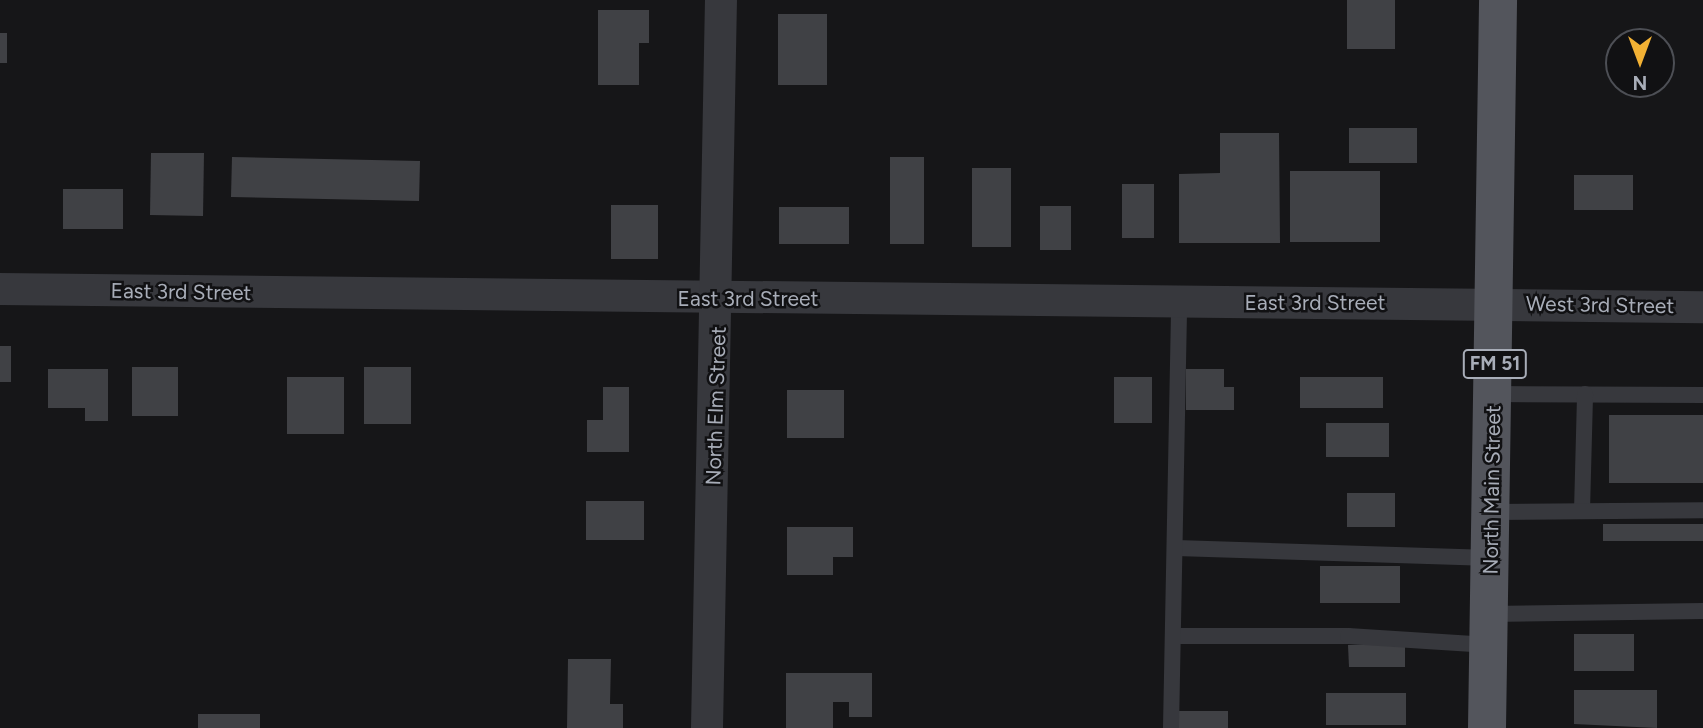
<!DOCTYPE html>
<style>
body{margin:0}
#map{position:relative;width:1703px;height:728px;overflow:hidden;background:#161618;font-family:Figtree,sans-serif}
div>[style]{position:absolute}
.building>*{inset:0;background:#404145}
.service>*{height:16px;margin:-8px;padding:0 8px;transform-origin:8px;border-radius:8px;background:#37383d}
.minor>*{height:32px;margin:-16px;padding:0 16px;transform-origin:16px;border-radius:16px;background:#37383d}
.primary>*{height:38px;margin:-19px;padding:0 19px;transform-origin:19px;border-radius:19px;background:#53555c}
span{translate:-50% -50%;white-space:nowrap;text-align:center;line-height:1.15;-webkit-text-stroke:5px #111113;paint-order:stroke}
.shield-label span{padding:2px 5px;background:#111113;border:2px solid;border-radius:5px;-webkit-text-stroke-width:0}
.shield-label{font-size:19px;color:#a8adb8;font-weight:700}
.street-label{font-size:21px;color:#a8adb8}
.north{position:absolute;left:1605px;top:28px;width:70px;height:70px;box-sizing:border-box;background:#111113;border:2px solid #4d4f55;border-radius:50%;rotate:180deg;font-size:19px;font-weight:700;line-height:28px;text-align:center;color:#a8adb8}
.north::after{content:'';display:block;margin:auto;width:24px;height:32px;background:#f2b134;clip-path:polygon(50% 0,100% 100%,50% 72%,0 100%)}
</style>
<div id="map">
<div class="building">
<div style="clip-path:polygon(1347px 0,1395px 0,1395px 49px,1347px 49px)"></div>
<div style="clip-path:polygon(598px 10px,649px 10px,649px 43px,639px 43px,639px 85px,598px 85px)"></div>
<div style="clip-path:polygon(778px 14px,827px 14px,827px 85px,778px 85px)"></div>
<div style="clip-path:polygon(0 33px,7px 33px,7px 63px,0 63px)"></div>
<div style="clip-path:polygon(1349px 128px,1417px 128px,1417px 163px,1349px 163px)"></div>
<div style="clip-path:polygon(1220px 133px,1279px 133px,1280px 243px,1179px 243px,1179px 174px,1220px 173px)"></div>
<div style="clip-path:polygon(151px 153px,204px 153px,203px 216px,150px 215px)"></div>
<div style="clip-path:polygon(232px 157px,420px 161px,419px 201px,231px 197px)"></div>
<div style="clip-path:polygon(890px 157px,924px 157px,924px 244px,890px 244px)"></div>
<div style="clip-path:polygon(972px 168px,1011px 168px,1011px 247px,972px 247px)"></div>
<div style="clip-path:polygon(1290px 171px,1380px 171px,1380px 242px,1290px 242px)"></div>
<div style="clip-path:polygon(1574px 175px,1633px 175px,1633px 210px,1574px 210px)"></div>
<div style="clip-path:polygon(1122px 184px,1154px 184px,1154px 238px,1122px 238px)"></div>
<div style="clip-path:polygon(63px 189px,123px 189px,123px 229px,63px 229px)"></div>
<div style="clip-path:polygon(611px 205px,658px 205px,658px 259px,611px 259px)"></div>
<div style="clip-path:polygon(1040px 206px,1071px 206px,1071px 250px,1040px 250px)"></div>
<div style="clip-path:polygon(779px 207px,849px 207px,849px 244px,779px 244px)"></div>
<div style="clip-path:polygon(0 346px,11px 346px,11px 382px,0 382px)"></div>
<div style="clip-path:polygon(132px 367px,178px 367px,178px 416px,132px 416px)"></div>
<div style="clip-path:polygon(364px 367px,411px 367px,411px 424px,364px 424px)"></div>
<div style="clip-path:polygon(48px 369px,108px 369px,108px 421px,85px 421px,85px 408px,48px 408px)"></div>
<div style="clip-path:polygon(1186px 369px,1224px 369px,1224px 387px,1234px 387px,1234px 410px,1186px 410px)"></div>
<div style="clip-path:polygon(287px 377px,344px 377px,344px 434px,287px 434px)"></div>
<div style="clip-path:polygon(1114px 377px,1152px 377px,1152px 423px,1114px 423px)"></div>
<div style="clip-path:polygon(1300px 377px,1383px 377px,1383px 408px,1300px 408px)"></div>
<div style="clip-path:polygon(603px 387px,629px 387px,629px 452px,587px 452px,587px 420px,603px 420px)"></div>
<div style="clip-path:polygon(787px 390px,844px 390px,844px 438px,787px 438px)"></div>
<div style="clip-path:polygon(1609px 415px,1703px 415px,1703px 483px,1609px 483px)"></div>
<div style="clip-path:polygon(1326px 423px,1389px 423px,1389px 457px,1326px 457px)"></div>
<div style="clip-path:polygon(1347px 493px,1395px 493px,1395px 527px,1347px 527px)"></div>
<div style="clip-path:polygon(586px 501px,644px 501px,644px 540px,586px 540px)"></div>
<div style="clip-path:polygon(1603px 524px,1703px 524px,1703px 541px,1603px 541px)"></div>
<div style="clip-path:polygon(787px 527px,853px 527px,853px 557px,833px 557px,833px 575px,787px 575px)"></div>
<div style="clip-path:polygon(1320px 566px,1400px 566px,1400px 603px,1320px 603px)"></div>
<div style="clip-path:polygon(1574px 634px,1634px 634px,1634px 671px,1574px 671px)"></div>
<div style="clip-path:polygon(1405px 644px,1405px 667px,1349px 667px,1348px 645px)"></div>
<div style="clip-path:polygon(568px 659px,611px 659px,610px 704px,623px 704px,623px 728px,567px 728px)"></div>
<div style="clip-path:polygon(786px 673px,872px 673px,872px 717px,849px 717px,849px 702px,833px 702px,833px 728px,786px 728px)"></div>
<div style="clip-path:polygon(1574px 690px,1657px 690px,1657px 728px,1574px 724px)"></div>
<div style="clip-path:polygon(1326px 693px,1406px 693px,1406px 725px,1326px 725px)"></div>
<div style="clip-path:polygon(1175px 711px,1228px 711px,1228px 728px,1175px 728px)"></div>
<div style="clip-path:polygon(198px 714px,260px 714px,260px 728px,198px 728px)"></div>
</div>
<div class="service">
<div style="left:1495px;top:394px;width:208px;rotate:0.3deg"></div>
<div style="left:1582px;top:511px;width:117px;rotate:-88.5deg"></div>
<div style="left:1492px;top:512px;width:211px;rotate:-0.5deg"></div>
<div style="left:1176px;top:548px;width:315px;rotate:1.8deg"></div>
<div style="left:1489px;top:614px;width:214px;rotate:-0.8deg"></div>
<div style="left:1175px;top:636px;width:173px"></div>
<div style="left:1348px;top:636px;width:141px;rotate:3.7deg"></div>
<div style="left:1171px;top:728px;width:426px;rotate:-88.9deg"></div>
</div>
<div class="minor">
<div style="left:0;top:289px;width:1703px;rotate:0.61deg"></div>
<div style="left:707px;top:728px;width:728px;rotate:-88.9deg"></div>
</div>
<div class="primary">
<div style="left:1487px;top:728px;width:728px;rotate:-89.13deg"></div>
</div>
<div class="shield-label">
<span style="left:1495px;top:364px">FM 51</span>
</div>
<div class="street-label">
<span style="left:181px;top:292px;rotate:1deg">East 3rd Street</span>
<span style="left:748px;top:299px">East 3rd Street</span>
<span style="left:1315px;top:303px">East 3rd Street</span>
<span style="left:1600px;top:305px;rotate:1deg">West 3rd Street</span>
<span style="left:716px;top:406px;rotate:-88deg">North Elm Street</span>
<span style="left:1492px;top:490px;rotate:-89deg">North Main Street</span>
</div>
<div class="north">N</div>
</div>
